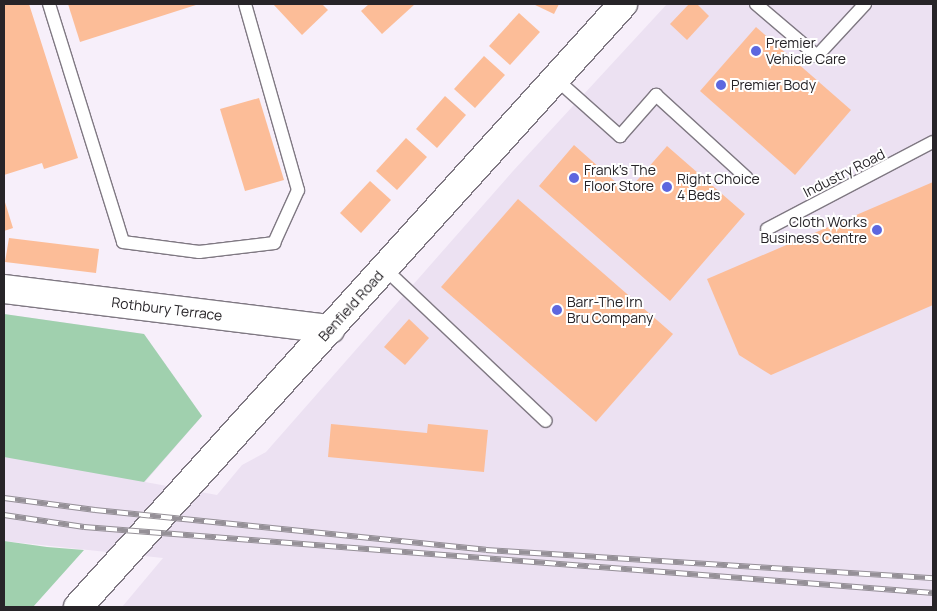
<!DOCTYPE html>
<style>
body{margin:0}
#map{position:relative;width:937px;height:611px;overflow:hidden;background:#f7effa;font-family:Manrope,sans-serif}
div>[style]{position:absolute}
.built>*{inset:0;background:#ece1f2}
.green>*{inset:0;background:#a0d0ae}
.building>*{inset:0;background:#fcbd98}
.roads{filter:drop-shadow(1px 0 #7f7882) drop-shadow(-1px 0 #7f7882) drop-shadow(0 1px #7f7882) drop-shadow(0 -1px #7f7882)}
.lane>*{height:12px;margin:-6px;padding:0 6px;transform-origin:6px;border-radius:6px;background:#fff}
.secondary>*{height:28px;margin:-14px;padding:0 14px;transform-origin:14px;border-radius:14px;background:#fff}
.rail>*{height:5.5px;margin-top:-2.75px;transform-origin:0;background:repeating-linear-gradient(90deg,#fff 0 11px,#959097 0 22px);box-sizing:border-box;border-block:1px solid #959097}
.dots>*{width:14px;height:14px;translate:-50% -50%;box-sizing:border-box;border:2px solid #fff;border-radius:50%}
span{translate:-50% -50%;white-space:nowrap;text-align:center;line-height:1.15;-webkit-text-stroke:4px #fff;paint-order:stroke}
.poi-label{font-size:14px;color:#272428}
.left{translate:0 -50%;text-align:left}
.right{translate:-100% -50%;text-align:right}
.street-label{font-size:14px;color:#272428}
.frame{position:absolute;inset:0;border:5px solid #272428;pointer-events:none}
</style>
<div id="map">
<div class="built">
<div style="clip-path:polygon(667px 4px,933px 4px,933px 607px,122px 607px,163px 558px,4px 541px,4px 314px,144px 334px,202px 416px,145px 482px,217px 495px,242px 465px,266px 452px,513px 171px)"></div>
</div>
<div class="green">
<div style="clip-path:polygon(4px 314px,144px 334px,202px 416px,144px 482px,4px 457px)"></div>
<div style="clip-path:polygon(4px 541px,47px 547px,84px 550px,33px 607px,4px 607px)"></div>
</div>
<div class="building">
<div style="clip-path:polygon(4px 4px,29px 4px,78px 158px,44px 169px,42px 163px,4px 175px)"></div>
<div style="clip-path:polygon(68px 4px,199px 4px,80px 42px)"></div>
<div style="clip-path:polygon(273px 4px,322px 4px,328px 10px,302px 35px)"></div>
<div style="clip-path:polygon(369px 4px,415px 4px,382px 34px,361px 11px)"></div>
<div style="clip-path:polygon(533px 4px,559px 4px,554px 14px)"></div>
<div style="clip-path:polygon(689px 4px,697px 4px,709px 16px,687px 40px,670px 24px)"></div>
<div style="clip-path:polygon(519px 13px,540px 32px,510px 65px,489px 46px)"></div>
<div style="clip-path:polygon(756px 27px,851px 110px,795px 175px,700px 91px)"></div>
<div style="clip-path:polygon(484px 56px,505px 75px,475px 108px,454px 89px)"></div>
<div style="clip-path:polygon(445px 96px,466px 115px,437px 148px,416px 129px)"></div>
<div style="clip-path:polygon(259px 98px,284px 180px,245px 191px,220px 109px)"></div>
<div style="clip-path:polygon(406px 138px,427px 157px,397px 190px,376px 171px)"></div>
<div style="clip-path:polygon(574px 145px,627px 192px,667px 146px,745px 214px,670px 301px,539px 186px)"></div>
<div style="clip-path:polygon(370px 181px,391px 200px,361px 233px,340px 213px)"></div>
<div style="clip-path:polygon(933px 182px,933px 305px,771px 375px,739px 355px,707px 279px)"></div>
<div style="clip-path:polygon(4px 199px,13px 228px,4px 231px)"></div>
<div style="clip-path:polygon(518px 199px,673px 334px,596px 422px,441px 287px)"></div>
<div style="clip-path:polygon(9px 238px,99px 249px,96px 273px,5px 262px)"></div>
<div style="clip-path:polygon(409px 319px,429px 338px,405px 365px,384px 347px)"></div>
<div style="clip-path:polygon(331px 424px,427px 433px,428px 424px,488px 430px,484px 472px,328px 457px)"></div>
</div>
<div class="roads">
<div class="lane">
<div style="left:49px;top:4px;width:249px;rotate:72.7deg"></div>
<div style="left:123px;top:242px;width:77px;rotate:7.5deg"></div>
<div style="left:199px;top:252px;width:76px;rotate:-6.8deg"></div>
<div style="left:274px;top:243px;width:58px;rotate:-65.6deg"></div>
<div style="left:298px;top:190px;width:193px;rotate:-105.9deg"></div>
<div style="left:756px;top:4px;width:80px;rotate:40.4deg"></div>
<div style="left:817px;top:56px;width:71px;rotate:-47.3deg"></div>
<div style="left:556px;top:79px;width:86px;rotate:41.7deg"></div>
<div style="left:620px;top:136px;width:55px;rotate:-48.7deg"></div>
<div style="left:656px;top:95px;width:123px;rotate:42.4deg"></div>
<div style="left:767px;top:229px;width:187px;rotate:-27.7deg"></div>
<div style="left:385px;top:269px;width:221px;rotate:43.4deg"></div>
</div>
<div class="secondary">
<div style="left:4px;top:289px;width:329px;rotate:7deg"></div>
<div style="left:78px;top:607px;width:813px;rotate:-47.89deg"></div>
</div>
</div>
<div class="rail">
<div style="left:4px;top:498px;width:92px;rotate:7.5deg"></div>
<div style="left:95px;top:510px;width:393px;rotate:5.8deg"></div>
<div style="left:486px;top:550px;width:448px;rotate:3.6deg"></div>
<div style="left:4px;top:515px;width:81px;rotate:8.5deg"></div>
<div style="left:84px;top:527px;width:852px;rotate:4.45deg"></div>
</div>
<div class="dots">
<div style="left:756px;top:51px;background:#5d67df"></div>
<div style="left:721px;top:85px;background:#5d67df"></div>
<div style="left:574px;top:178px;background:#5d67df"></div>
<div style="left:667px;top:187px;background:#5d67df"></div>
<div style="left:877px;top:230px;background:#5d67df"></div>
<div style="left:557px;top:310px;background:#5d67df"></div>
</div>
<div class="poi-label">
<span class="left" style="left:766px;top:51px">Premier<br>Vehicle Care</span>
<span class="left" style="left:731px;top:85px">Premier Body</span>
<span class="left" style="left:584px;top:178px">Frank's The<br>Floor Store</span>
<span class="left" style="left:677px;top:187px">Right Choice<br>4 Beds</span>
<span class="right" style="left:867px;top:230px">Cloth Works<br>Business Centre</span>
<span class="left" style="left:567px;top:310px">Barr-The Irn<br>Bru Company</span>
</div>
<div class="street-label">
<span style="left:844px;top:173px;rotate:-27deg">Industry Road</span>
<span style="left:351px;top:306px;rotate:-48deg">Benfield Road</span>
<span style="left:167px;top:309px;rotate:7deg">Rothbury Terrace</span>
</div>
<div class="frame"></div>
</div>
